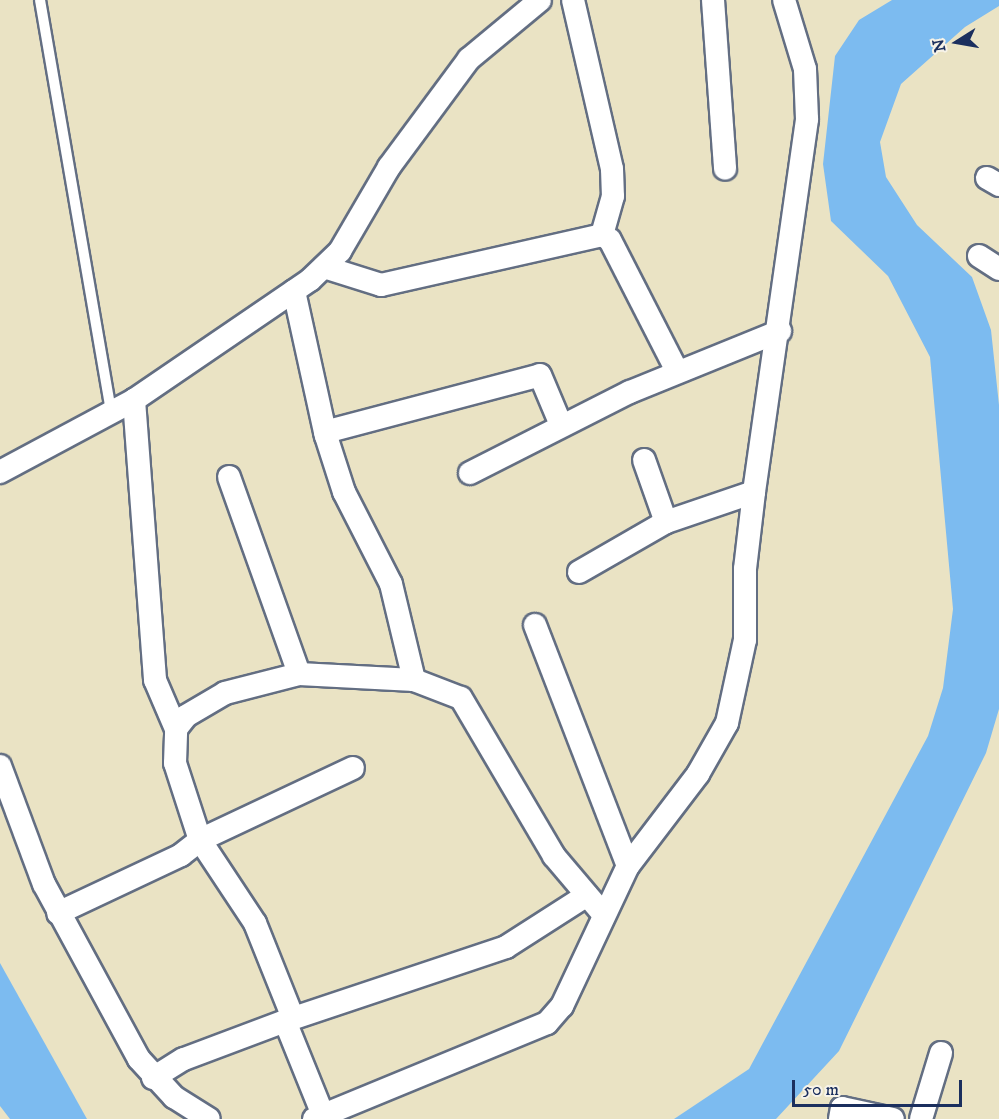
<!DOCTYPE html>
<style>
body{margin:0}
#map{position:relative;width:999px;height:1119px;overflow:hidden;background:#eae3c4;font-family:"IM FELL DW Pica",serif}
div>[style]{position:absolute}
.water>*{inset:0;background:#7cbbf0}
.roads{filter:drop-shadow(2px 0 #636e82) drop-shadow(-2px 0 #636e82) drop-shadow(0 2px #636e82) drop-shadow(0 -2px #636e82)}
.service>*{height:10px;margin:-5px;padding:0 5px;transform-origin:5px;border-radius:5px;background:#fff}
.minor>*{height:22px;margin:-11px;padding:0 11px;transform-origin:11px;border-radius:11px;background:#fff}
span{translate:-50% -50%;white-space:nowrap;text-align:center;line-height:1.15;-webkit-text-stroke:5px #f7f3e8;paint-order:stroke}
.north{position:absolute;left:927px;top:12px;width:60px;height:60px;-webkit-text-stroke:4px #f7f3e8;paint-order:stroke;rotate:259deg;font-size:16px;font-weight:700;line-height:24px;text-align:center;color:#1b2f5e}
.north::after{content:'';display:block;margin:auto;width:21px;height:27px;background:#1b2f5e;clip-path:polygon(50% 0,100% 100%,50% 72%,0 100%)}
.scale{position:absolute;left:792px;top:1080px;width:170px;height:27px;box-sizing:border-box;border:3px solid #1b2f5e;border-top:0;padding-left:8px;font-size:18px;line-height:21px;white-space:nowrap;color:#1b2f5e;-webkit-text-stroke:4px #f7f3e8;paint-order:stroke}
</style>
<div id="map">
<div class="water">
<div style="clip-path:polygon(892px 0,999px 0,999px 6px,965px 27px,901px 84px,880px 142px,886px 177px,917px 225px,972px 277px,991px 330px,999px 405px,999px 709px,986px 753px,839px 1051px,776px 1119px,674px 1119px,749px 1069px,928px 736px,943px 688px,953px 609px,930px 357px,888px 276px,831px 221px,823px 164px,835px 56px,859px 20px)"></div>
<div style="clip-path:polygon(0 963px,87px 1119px,10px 1119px,0 1106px)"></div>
</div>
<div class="roads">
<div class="service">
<div style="left:40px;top:0;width:419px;rotate:80.2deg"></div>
</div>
<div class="minor">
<div style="left:573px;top:0;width:173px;rotate:77deg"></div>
<div style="left:612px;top:169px;width:27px;rotate:88deg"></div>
<div style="left:613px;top:196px;width:41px;rotate:105.8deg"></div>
<div style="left:713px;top:0;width:169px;rotate:85.9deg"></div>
<div style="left:987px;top:178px;width:14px;rotate:30deg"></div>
<div style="left:979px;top:256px;width:24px;rotate:33deg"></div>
<div style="left:324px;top:267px;width:60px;rotate:17.5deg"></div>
<div style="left:381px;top:285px;width:227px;rotate:-12.7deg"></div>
<div style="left:602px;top:235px;width:9px;rotate:32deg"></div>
<div style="left:610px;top:240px;width:147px;rotate:62.9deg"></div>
<div style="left:294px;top:291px;width:148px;rotate:77.6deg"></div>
<div style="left:326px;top:436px;width:59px;rotate:72.2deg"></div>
<div style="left:344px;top:492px;width:103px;rotate:62.9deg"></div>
<div style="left:391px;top:584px;width:99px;rotate:76.5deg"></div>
<div style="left:134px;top:400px;width:281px;rotate:85.7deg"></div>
<div style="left:155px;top:680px;width:53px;rotate:66.8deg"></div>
<div style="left:325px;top:432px;width:222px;rotate:-14.8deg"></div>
<div style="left:540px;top:375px;width:54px;rotate:67.2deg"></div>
<div style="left:644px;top:460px;width:66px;rotate:70.5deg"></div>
<div style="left:0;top:472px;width:152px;rotate:-28.2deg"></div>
<div style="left:134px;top:400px;width:213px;rotate:-34.3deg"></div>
<div style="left:310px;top:280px;width:42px;rotate:-44deg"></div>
<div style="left:340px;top:251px;width:97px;rotate:-59.7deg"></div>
<div style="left:389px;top:167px;width:134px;rotate:-53.5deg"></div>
<div style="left:469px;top:59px;width:92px;rotate:-39.7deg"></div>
<div style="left:470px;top:473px;width:179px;rotate:-26.9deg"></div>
<div style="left:630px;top:392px;width:162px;rotate:-22.1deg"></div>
<div style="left:229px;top:477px;width:209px;rotate:70.4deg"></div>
<div style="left:579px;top:572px;width:100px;rotate:-29.9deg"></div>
<div style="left:666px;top:522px;width:93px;rotate:-18.8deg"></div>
<div style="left:535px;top:625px;width:258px;rotate:68.9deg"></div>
<div style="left:0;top:766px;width:126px;rotate:69.6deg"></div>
<div style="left:44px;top:884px;width:199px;rotate:61.5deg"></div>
<div style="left:139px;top:1059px;width:52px;rotate:47.4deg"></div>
<div style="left:174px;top:1097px;width:41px;rotate:32.2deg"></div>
<div style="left:58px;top:913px;width:136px;rotate:-25.2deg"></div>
<div style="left:181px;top:855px;width:24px;rotate:-38deg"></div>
<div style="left:200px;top:840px;width:81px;rotate:-108deg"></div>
<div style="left:175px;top:763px;width:34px;rotate:-88deg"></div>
<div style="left:176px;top:729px;width:16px;rotate:-52deg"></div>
<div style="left:186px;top:716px;width:45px;rotate:-30.5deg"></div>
<div style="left:225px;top:693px;width:76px;rotate:-14.4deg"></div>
<div style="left:299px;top:674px;width:115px;rotate:3deg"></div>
<div style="left:414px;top:680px;width:50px;rotate:21deg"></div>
<div style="left:461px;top:698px;width:183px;rotate:59.5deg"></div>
<div style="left:554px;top:856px;width:77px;rotate:49.7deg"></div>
<div style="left:293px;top:1018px;width:102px;rotate:-111.8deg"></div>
<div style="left:255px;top:923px;width:100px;rotate:-123.5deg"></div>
<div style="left:200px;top:840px;width:169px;rotate:-25.2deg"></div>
<div style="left:285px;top:1021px;width:101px;rotate:68deg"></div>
<div style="left:153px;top:1078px;width:36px;rotate:-32deg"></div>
<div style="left:184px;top:1059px;width:108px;rotate:-20.6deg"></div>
<div style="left:285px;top:1021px;width:233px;rotate:-18.5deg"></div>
<div style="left:506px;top:947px;width:96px;rotate:-32.7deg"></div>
<div style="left:314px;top:1119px;width:252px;rotate:-22.4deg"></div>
<div style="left:547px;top:1023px;width:23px;rotate:-49deg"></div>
<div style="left:562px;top:1006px;width:155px;rotate:-64.8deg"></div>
<div style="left:628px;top:866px;width:116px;rotate:-52.7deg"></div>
<div style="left:698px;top:774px;width:59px;rotate:-60.4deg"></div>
<div style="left:727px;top:723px;width:85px;rotate:-77.8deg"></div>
<div style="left:745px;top:640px;width:71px;rotate:-90deg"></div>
<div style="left:745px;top:569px;width:78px;rotate:-83.3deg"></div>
<div style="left:754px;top:492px;width:377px;rotate:-81.9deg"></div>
<div style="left:807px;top:119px;width:50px;rotate:-92.3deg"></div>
<div style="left:805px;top:69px;width:72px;rotate:-106.9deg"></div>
<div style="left:840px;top:1119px;width:11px;rotate:-80deg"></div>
<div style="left:842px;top:1108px;width:52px;rotate:12.2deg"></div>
<div style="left:921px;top:1119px;width:69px;rotate:-73.1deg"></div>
</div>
</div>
<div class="north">N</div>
<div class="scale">50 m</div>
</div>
